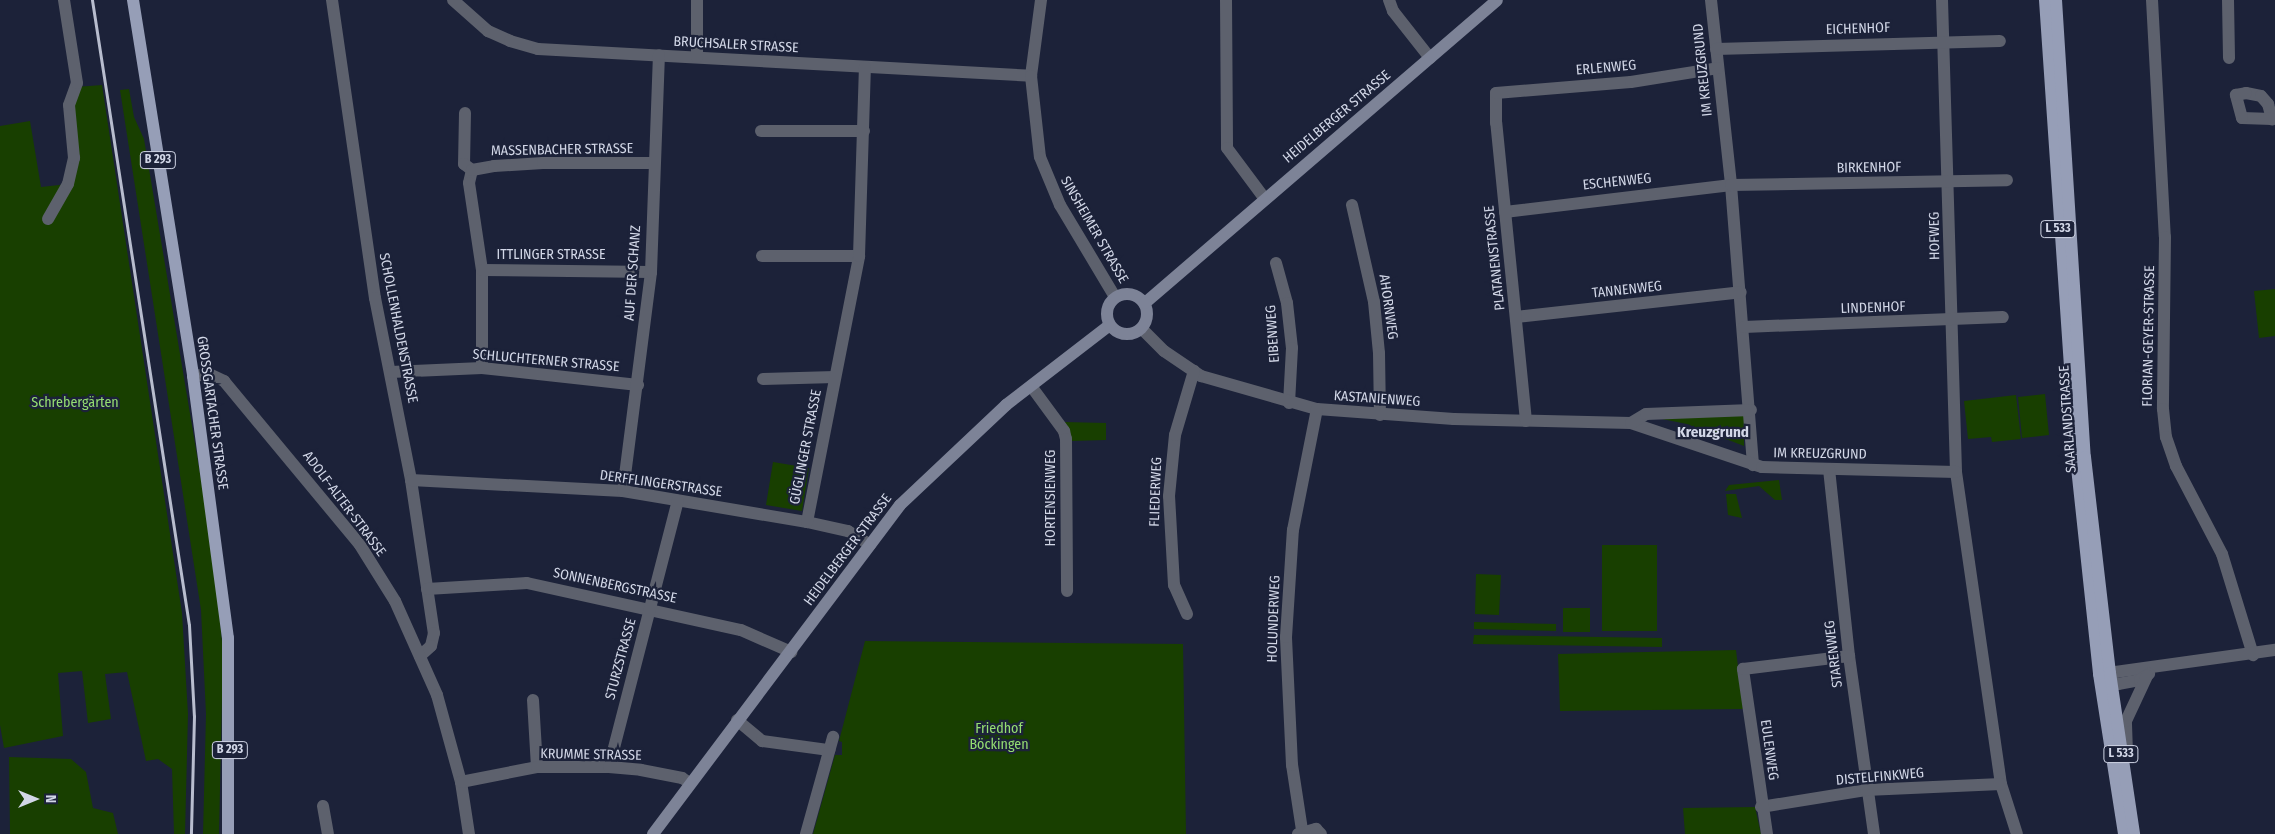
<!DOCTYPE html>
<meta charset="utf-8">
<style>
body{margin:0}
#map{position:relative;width:2275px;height:834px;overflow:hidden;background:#1c2239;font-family:"Fira Sans Condensed",sans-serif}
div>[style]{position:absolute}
.green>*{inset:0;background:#183f00}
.minor>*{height:12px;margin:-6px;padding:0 6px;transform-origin:6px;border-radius:6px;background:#5d616d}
.secondary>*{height:12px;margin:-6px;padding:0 6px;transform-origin:6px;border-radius:6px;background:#7d8397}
.secondary>.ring{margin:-6px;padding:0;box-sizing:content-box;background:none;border:12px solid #7d8397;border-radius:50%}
.primary>*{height:12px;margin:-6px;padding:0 6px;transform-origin:6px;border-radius:6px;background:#969eb7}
.rail>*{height:3px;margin:-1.5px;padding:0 1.5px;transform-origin:1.5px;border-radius:1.5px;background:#b8bdce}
span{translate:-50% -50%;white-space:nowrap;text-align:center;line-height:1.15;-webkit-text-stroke:4.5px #1c2239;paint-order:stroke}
.shield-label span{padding:1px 4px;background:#1c2239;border:1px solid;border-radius:4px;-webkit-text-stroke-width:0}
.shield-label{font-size:12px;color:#d2d7e7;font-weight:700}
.street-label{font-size:14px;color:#d2d7e7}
.park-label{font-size:14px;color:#95de72}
.neighbourhood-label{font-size:15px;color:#d2d7e7;font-weight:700}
.north{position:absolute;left:10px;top:774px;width:50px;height:50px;-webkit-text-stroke:4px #1c2239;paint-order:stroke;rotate:90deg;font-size:14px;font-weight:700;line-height:20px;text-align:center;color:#d2d7e7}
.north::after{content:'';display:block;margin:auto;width:18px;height:22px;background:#d2d7e7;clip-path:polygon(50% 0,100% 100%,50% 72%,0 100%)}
</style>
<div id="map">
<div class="green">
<div style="clip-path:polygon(102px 85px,182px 613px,188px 714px,185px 834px,174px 834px,172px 769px,158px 759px,146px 761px,127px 672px,105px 674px,111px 719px,88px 723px,82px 671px,58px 673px,63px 736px,4px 748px,0 725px,0 126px,30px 121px,41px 187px,68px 184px,76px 87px)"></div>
<div style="clip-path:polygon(129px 89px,134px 117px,144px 139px,214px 557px,223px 652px,219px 834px,203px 834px,206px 714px,201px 610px,120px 90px)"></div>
<div style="clip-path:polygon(2275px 289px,2275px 336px,2259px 338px,2254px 291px)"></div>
<div style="clip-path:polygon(2045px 394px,2049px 435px,2022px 438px,2018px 397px)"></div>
<div style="clip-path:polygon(2016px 395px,2021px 439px,1992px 442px,1991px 437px,1968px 439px,1964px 401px)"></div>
<div style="clip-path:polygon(1744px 415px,1744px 446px,1687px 424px,1662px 419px)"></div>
<div style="clip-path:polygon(1064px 422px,1106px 423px,1106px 440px,1072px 441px)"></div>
<div style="clip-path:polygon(773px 462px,809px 468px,802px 511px,766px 505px)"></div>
<div style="clip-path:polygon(1779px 480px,1782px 500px,1775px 500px,1759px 486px,1725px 491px,1729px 485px)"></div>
<div style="clip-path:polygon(1726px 494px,1736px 494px,1742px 518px,1728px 515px)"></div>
<div style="clip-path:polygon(1602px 545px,1657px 545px,1657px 631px,1602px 631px)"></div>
<div style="clip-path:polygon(1476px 574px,1501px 575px,1499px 615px,1475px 614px)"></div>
<div style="clip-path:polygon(1563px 608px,1590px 608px,1590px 632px,1563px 632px)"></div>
<div style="clip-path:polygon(1474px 622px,1556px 624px,1556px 631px,1474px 629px)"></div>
<div style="clip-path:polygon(1474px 635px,1662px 638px,1662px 647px,1473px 644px)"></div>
<div style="clip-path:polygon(865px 641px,1183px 644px,1186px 834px,813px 834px,835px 755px,842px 755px,842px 742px,839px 741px)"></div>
<div style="clip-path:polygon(1736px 650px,1743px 709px,1560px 711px,1558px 654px)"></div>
<div style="clip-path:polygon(9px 757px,71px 759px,86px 772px,93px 808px,113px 813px,118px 834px,10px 834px)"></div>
<div style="clip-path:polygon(1755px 807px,1761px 834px,1685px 834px,1683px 808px)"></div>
</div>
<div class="minor">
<div style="left:332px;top:0;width:301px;rotate:81.8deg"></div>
<div style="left:375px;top:298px;width:186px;rotate:78.8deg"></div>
<div style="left:411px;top:480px;width:155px;rotate:81.5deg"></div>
<div style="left:434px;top:633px;width:13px;rotate:103deg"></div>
<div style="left:431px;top:646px;width:15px;rotate:138deg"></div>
<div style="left:453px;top:0;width:47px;rotate:41.5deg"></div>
<div style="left:488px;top:31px;width:24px;rotate:24deg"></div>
<div style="left:510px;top:41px;width:29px;rotate:16deg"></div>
<div style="left:538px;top:49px;width:494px;rotate:3.1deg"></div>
<div style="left:697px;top:0;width:57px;rotate:90deg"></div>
<div style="left:1041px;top:0;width:77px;rotate:97.5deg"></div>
<div style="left:1031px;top:76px;width:81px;rotate:83.7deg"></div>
<div style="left:1040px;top:157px;width:52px;rotate:67.4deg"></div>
<div style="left:1060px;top:205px;width:107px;rotate:59.1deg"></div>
<div style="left:1226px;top:0;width:148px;rotate:89.6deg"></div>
<div style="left:1227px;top:148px;width:64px;rotate:53.3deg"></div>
<div style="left:1389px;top:0;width:12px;rotate:70deg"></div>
<div style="left:1393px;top:11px;width:60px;rotate:51.8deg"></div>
<div style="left:1711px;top:0;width:186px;rotate:83.8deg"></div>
<div style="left:1731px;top:185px;width:281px;rotate:85.5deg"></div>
<div style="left:1942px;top:0;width:472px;rotate:88.3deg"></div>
<div style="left:1956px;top:472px;width:315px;rotate:81.8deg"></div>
<div style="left:2001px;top:784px;width:52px;rotate:72.3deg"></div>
<div style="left:2152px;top:0;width:237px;rotate:86.9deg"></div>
<div style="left:2165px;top:237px;width:172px;rotate:90.7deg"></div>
<div style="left:2163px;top:409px;width:28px;rotate:84deg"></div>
<div style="left:2166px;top:437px;width:31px;rotate:71deg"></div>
<div style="left:2176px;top:466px;width:99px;rotate:62.4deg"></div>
<div style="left:2222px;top:554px;width:106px;rotate:72.9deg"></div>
<div style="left:2228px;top:0;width:58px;rotate:89deg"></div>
<div style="left:1716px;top:49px;width:284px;rotate:-1.6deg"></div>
<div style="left:2246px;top:93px;width:15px;rotate:11deg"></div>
<div style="left:2261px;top:96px;width:11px;rotate:49deg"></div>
<div style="left:2268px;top:104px;width:16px;rotate:75deg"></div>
<div style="left:2272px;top:119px;width:30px;rotate:-178deg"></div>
<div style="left:2242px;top:118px;width:24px;rotate:-105deg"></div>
<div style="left:2236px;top:95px;width:10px;rotate:-11deg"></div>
<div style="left:465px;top:113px;width:51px;rotate:91.1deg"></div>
<div style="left:464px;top:164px;width:10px;rotate:37deg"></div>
<div style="left:472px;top:170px;width:13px;rotate:103deg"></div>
<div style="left:469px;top:183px;width:88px;rotate:81.5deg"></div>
<div style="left:482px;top:270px;width:98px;rotate:90deg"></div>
<div style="left:761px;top:131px;width:103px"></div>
<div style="left:472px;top:170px;width:22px;rotate:-10deg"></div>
<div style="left:494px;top:166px;width:49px;rotate:-3.5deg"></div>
<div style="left:543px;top:163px;width:111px"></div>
<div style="left:1352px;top:205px;width:99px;rotate:77.2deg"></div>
<div style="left:1374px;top:302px;width:51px;rotate:84.4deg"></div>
<div style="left:1379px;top:353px;width:62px;rotate:89.1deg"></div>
<div style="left:1505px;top:212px;width:228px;rotate:-6.8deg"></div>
<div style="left:1731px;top:185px;width:276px;rotate:-1deg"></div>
<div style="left:48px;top:219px;width:40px;rotate:-60.3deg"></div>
<div style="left:68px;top:184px;width:27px;rotate:-77deg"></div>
<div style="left:74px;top:158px;width:53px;rotate:-95.4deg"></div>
<div style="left:69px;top:105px;width:23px;rotate:-70deg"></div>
<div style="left:77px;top:83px;width:84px;rotate:-98.9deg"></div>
<div style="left:762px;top:256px;width:97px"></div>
<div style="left:1276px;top:263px;width:41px;rotate:74.6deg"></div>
<div style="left:1287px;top:303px;width:45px;rotate:83.7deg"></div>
<div style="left:1292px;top:348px;width:55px;rotate:93.1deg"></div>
<div style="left:482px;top:270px;width:169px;rotate:0.7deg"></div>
<div style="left:1516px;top:317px;width:226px;rotate:-6.3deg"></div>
<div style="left:1744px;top:327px;width:259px;rotate:-2.2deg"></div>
<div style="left:1142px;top:329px;width:31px;rotate:45deg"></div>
<div style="left:1164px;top:351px;width:45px;rotate:34deg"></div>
<div style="left:1201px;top:376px;width:121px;rotate:15.9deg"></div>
<div style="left:1317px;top:409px;width:137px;rotate:4.2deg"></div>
<div style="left:1454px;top:419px;width:177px;rotate:1.3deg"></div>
<div style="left:1631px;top:423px;width:138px;rotate:18.6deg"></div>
<div style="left:1762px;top:467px;width:194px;rotate:1.5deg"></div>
<div style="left:391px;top:372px;width:91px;rotate:-2.5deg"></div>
<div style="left:482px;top:368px;width:157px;rotate:6.2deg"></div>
<div style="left:193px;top:376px;width:16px;rotate:-7deg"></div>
<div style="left:209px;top:374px;width:17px;rotate:25deg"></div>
<div style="left:224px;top:381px;width:213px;rotate:50.3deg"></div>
<div style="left:360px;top:545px;width:66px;rotate:58deg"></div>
<div style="left:395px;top:601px;width:103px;rotate:65.9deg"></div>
<div style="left:437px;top:695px;width:90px;rotate:74.6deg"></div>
<div style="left:461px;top:782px;width:53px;rotate:81.3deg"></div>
<div style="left:763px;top:379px;width:72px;rotate:-1.6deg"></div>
<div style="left:1031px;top:386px;width:56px;rotate:53.7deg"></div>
<div style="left:1064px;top:431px;width:8px;rotate:76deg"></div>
<div style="left:1066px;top:439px;width:152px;rotate:89.6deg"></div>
<div style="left:1526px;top:421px;width:300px;rotate:-95.7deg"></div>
<div style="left:1496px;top:123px;width:30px;rotate:-90deg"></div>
<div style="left:1496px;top:93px;width:135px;rotate:-4.7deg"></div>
<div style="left:1631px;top:82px;width:88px;rotate:-9.1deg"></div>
<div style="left:1631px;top:423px;width:17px;rotate:-31deg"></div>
<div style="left:1646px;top:414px;width:105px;rotate:-2.2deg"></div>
<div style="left:1829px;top:469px;width:188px;rotate:83.9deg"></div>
<div style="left:1849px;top:656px;width:180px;rotate:82deg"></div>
<div style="left:411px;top:480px;width:212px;rotate:3deg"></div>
<div style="left:623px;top:491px;width:187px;rotate:9.6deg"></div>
<div style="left:807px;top:522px;width:42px;rotate:12.4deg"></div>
<div style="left:848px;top:531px;width:26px;rotate:32deg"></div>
<div style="left:623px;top:491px;width:221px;rotate:-82.7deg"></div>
<div style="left:651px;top:272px;width:217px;rotate:-87.9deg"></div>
<div style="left:807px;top:522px;width:271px;rotate:-78.9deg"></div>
<div style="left:859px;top:256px;width:189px;rotate:-88.2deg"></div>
<div style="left:427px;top:589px;width:100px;rotate:-3.4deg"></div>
<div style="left:527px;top:583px;width:219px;rotate:12.4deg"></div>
<div style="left:741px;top:630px;width:55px;rotate:23.7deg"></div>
<div style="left:1187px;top:614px;width:32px;rotate:-114deg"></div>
<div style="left:1174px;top:585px;width:89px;rotate:-93.2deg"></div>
<div style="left:1169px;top:496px;width:61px;rotate:-84.4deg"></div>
<div style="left:1175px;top:435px;width:67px;rotate:-73.5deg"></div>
<div style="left:2101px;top:674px;width:176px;rotate:-7.9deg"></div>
<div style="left:2102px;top:679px;width:17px;rotate:17deg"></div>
<div style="left:2118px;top:684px;width:22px;rotate:-10deg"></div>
<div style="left:2140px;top:680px;width:11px;rotate:-34deg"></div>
<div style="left:533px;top:700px;width:67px;rotate:86.6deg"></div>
<div style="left:737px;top:720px;width:33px;rotate:40deg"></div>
<div style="left:762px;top:741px;width:68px;rotate:7.7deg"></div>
<div style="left:2127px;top:753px;width:32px;rotate:-92deg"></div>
<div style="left:2126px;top:721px;width:50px;rotate:-65deg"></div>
<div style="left:609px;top:767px;width:275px;rotate:-75.5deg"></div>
<div style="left:461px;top:782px;width:77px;rotate:-11.2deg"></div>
<div style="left:537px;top:767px;width:72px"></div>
<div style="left:609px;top:767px;width:32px;rotate:5deg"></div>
<div style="left:641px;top:770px;width:42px;rotate:11deg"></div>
<div style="left:682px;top:778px;width:9px;rotate:32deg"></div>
<div style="left:323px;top:806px;width:28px;rotate:80deg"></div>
<div style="left:1761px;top:807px;width:106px;rotate:-9.2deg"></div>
<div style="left:1866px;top:790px;width:135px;rotate:-2.5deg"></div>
<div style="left:1302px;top:830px;width:66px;rotate:-98.7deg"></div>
<div style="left:1292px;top:765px;width:128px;rotate:-92.7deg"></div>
<div style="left:1286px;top:637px;width:107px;rotate:-86.3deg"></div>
<div style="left:1293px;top:530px;width:123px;rotate:-78.8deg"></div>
<div style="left:806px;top:834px;width:101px;rotate:-74.4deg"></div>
<div style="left:1298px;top:834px;width:19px;rotate:-16deg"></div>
<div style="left:1316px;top:829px;width:7px;rotate:45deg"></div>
<div style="left:1767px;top:834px;width:167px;rotate:-98.3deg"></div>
<div style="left:1743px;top:669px;width:107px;rotate:-7deg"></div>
</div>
<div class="secondary">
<div class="ring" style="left:1107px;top:294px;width:28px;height:28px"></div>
<div style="left:1145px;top:303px;width:464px;rotate:-40.7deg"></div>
<div style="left:653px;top:834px;width:411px;rotate:-53.1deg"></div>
<div style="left:900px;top:505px;width:146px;rotate:-43.3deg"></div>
<div style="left:1006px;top:405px;width:131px;rotate:-37.6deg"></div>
</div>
<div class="primary">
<div style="left:133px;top:0;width:381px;rotate:80.9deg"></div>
<div style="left:193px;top:376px;width:264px;rotate:82.4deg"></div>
<div style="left:228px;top:638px;width:196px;rotate:90deg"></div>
<div style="left:2045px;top:0;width:459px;rotate:86.1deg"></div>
<div style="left:2076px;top:458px;width:217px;rotate:83.9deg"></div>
<div style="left:2099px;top:674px;width:162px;rotate:81.1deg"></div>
<div style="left:2056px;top:0;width:458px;rotate:86.4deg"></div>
<div style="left:2085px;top:457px;width:217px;rotate:83.4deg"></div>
<div style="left:2110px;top:673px;width:163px;rotate:81.5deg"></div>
</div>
<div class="rail">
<div style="left:92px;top:0;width:632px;rotate:81.18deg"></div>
<div style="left:189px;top:625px;width:91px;rotate:86.9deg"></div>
<div style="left:194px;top:716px;width:118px;rotate:91.5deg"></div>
</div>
<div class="shield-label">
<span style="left:158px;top:160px">B 293</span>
<span style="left:2058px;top:229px">L 533</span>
<span style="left:230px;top:750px">B 293</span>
<span style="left:2121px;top:754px">L 533</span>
</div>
<div class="street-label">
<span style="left:1858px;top:29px;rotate:-2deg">EICHENHOF</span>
<span style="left:736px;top:45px;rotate:3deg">BRUCHSALER STRASSE</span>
<span style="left:1606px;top:68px;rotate:-5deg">ERLENWEG</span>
<span style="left:1703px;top:70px;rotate:-96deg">IM KREUZGRUND</span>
<span style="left:1337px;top:117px;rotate:-40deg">HEIDELBERGER STRASSE</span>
<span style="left:562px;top:150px;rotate:-1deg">MASSENBACHER STRASSE</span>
<span style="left:1869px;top:168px;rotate:-1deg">BIRKENHOF</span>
<span style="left:1617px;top:182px;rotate:-6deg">ESCHENWEG</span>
<span style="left:1094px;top:230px;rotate:60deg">SINSHEIMER STRASSE</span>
<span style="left:1935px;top:236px;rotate:-91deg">HOFWEG</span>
<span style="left:551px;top:255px">ITTLINGER STRASSE</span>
<span style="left:1495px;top:258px;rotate:-96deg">PLATANENSTRASSE</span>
<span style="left:633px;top:273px;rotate:-86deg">AUF DER SCHANZ</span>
<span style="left:1627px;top:290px;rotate:-6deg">TANNENWEG</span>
<span style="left:1388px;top:307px;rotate:82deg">AHORNWEG</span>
<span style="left:1873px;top:308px;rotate:-2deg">LINDENHOF</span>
<span style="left:398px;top:328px;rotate:79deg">SCHOLLENHALDENSTRASSE</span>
<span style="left:1273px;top:334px;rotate:-94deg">EIBENWEG</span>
<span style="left:2149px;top:336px;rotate:-89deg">FLORIAN-GEYER-STRASSE</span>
<span style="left:546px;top:361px;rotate:5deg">SCHLUCHTERNER STRASSE</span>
<span style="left:1377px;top:399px;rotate:4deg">KASTANIENWEG</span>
<span style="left:212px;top:413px;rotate:82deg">GROSSGARTACHER STRASSE</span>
<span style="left:2068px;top:419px;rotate:-94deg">SAARLANDSTRASSE</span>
<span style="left:806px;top:447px;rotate:-79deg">GÜGLINGER STRASSE</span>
<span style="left:1820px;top:454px;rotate:1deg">IM KREUZGRUND</span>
<span style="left:661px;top:484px;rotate:8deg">DERFFLINGERSTRASSE</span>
<span style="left:1156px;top:492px;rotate:-88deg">FLIEDERWEG</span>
<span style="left:1051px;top:498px;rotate:-90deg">HORTENSIENWEG</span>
<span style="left:344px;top:504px;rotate:53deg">ADOLF-ALTER-STRASSE</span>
<span style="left:848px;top:550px;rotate:-53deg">HEIDELBERGER STRASSE</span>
<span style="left:615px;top:586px;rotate:12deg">SONNENBERGSTRASSE</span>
<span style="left:1274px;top:619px;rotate:-88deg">HOLUNDERWEG</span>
<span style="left:1834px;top:654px;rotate:-97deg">STARENWEG</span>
<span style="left:621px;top:659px;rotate:-75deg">STURZSTRASSE</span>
<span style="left:1769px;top:750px;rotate:82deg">EULENWEG</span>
<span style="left:591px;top:755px;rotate:1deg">KRUMME STRASSE</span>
<span style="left:1880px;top:777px;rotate:-5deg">DISTELFINKWEG</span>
</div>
<div class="park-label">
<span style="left:75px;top:403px">Schrebergärten</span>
<span style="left:999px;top:737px">Friedhof<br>Böckingen</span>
</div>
<div class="neighbourhood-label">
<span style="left:1713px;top:433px">Kreuzgrund</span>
</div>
<div class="north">N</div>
</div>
